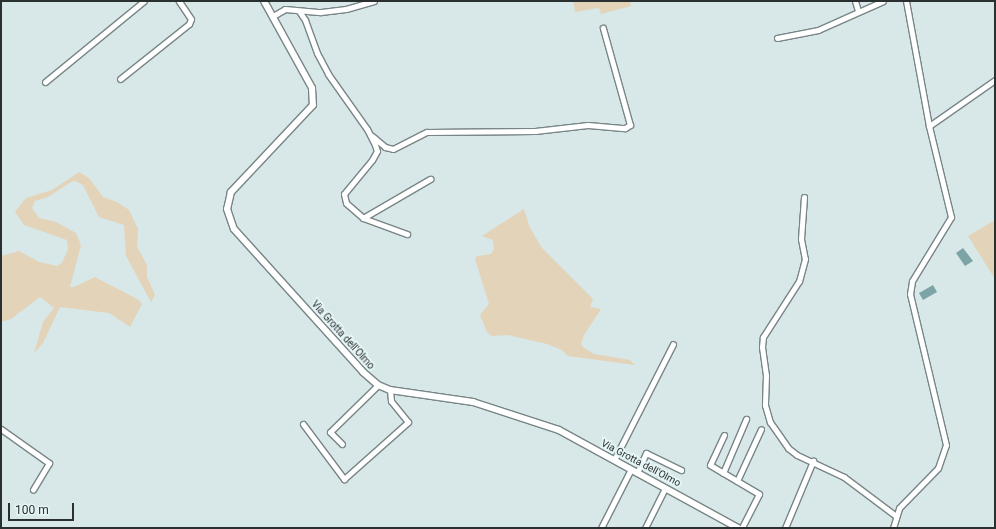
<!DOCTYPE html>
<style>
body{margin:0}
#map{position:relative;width:996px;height:529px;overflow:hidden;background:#d8e7e7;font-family:Roboto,sans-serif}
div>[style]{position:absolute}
.green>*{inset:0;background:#e3d3b9}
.water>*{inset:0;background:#7ca4a6}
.roads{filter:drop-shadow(1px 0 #788586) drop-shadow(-1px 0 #788586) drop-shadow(0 1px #788586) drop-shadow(0 -1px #788586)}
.minor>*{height:5px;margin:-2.5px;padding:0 2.5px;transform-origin:2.5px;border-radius:2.5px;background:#fff}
.tertiary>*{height:6px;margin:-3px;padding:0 3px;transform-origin:3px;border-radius:3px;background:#fff}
span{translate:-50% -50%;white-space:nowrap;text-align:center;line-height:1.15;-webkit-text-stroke:4px #e5f4f5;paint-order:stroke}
.street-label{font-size:10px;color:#2a2f30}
.frame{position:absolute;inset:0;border:2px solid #2a2f30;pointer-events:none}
.scale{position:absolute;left:8px;top:503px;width:66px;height:18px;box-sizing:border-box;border:2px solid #2a2f30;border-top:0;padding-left:5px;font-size:12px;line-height:14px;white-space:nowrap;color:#2a2f30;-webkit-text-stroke:3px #e5f4f5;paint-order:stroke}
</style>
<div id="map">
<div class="green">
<div style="clip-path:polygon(573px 1px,630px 1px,631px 6px,601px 14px,599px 8px,575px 12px)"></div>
<div style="clip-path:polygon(79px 172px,89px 178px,103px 197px,117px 202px,129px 210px,138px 229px,137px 247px,147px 265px,147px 277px,155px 295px,151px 302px,126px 256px,124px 225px,99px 217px,83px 185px,75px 181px,71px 182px,48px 197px,35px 201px,32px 208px,39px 218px,56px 222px,76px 233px,81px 245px,70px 287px,74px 287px,95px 277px,139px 300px,142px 304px,130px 327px,109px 313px,60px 307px,43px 343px,34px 353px,43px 322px,54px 308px,40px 297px,11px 319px,1px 322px,1px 256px,19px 251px,39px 262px,57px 266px,62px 263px,68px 249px,67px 240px,24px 225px,15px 212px,26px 198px,52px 190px)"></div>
<div style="clip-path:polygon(524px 209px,529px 226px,542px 248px,593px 299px,590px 307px,601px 309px,584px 335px,581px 344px,583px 347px,594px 354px,630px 360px,635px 365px,568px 356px,562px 350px,547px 344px,508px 335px,492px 336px,487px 332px,480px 315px,489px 304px,475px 259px,477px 256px,491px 254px,494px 249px,493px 240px,482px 236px)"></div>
<div style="clip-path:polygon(995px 220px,995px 279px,968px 236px)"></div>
</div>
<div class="water">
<div style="clip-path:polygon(963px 248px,973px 261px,965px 266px,956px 253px)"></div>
<div style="clip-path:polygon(933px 285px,937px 292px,923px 300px,919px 293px)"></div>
</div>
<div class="roads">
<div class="minor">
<div style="left:855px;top:1px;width:10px;rotate:73deg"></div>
<div style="left:299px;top:11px;width:11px;rotate:56deg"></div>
<div style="left:305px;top:20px;width:35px;rotate:70deg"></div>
<div style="left:317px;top:53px;width:24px;rotate:62deg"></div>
<div style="left:328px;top:74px;width:67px;rotate:54.7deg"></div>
<div style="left:367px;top:129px;width:18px;rotate:63deg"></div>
<div style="left:375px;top:145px;width:6px;rotate:72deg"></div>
<div style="left:377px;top:151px;width:10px;rotate:119deg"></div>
<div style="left:372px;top:160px;width:44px;rotate:129.5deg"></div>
<div style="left:344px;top:194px;width:9px;rotate:77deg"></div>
<div style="left:346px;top:203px;width:23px;rotate:41deg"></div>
<div style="left:363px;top:218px;width:47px;rotate:20deg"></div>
<div style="left:273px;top:16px;width:14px;rotate:-30deg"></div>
<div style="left:285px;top:9px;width:36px;rotate:5deg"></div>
<div style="left:321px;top:12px;width:25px;rotate:-7deg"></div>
<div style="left:346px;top:9px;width:29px;rotate:-16deg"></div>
<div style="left:777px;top:38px;width:42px;rotate:-11deg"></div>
<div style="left:818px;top:30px;width:71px;rotate:-24deg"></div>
<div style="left:120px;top:79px;width:88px;rotate:-38.6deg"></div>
<div style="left:189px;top:24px;width:5px;rotate:-68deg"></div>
<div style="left:191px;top:19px;width:22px;rotate:-124deg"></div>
<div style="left:45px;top:82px;width:128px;rotate:-39.3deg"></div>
<div style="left:929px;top:126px;width:80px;rotate:-34.9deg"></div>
<div style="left:372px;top:136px;width:17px;rotate:40deg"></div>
<div style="left:385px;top:147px;width:8px;rotate:14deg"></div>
<div style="left:393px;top:149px;width:38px;rotate:-27deg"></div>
<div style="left:427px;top:132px;width:108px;rotate:-0.5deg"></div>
<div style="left:535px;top:131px;width:53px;rotate:-6.5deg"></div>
<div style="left:588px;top:125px;width:37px;rotate:5deg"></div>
<div style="left:625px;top:128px;width:6px;rotate:-31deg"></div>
<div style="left:630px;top:125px;width:101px;rotate:-105.6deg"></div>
<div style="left:804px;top:197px;width:42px;rotate:94.1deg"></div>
<div style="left:801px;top:239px;width:20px;rotate:79deg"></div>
<div style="left:805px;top:259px;width:23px;rotate:105deg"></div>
<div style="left:799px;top:281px;width:67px;rotate:122.7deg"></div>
<div style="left:763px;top:337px;width:10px;rotate:96deg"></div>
<div style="left:762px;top:347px;width:28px;rotate:82deg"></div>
<div style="left:766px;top:375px;width:30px;rotate:92deg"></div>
<div style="left:765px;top:405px;width:18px;rotate:74deg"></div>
<div style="left:770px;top:422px;width:32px;rotate:55deg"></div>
<div style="left:788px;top:448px;width:11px;rotate:38deg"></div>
<div style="left:797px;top:455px;width:52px;rotate:25.1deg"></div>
<div style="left:844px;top:477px;width:65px;rotate:36.9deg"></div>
<div style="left:363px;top:218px;width:78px;rotate:-30.2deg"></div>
<div style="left:303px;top:424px;width:69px;rotate:53.3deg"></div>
<div style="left:344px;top:479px;width:86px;rotate:-41.7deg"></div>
<div style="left:408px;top:422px;width:27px;rotate:-129deg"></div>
<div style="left:391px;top:401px;width:11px;rotate:-95deg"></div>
<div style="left:1px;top:429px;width:59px;rotate:35.3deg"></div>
<div style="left:49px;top:463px;width:31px;rotate:121deg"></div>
<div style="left:724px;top:435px;width:33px;rotate:115deg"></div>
<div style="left:710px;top:465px;width:57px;rotate:30.6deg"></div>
<div style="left:759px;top:494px;width:38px;rotate:117deg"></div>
<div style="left:342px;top:444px;width:17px;rotate:-135deg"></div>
<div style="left:330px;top:432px;width:67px;rotate:-44.4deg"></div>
<div style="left:614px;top:460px;width:130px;rotate:-63deg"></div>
<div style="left:637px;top:473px;width:22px;rotate:-66deg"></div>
<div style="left:646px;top:453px;width:39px;rotate:26deg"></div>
<div style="left:723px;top:473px;width:59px;rotate:-66.9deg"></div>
<div style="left:737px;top:481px;width:57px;rotate:-65.2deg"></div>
<div style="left:601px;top:528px;width:66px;rotate:-63deg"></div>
<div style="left:645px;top:528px;width:45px;rotate:-63.4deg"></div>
<div style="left:785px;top:528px;width:73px;rotate:-67.3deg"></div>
<div style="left:893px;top:528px;width:21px;rotate:-73deg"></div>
<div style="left:899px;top:508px;width:56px;rotate:-45.7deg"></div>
<div style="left:938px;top:468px;width:24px;rotate:-71deg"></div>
<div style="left:946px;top:445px;width:155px;rotate:-103.4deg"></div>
<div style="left:910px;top:294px;width:13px;rotate:-81deg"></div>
<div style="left:912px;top:281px;width:75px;rotate:-58.6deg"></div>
<div style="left:951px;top:217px;width:94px;rotate:-103.6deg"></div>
<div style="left:929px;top:126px;width:127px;rotate:-100.4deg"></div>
</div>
<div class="tertiary">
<div style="left:264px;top:1px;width:99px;rotate:61.1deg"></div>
<div style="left:312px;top:88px;width:17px;rotate:87deg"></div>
<div style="left:313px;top:105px;width:120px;rotate:133.3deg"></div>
<div style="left:231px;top:192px;width:17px;rotate:103deg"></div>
<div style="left:227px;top:209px;width:21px;rotate:71deg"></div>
<div style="left:234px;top:229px;width:193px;rotate:47.9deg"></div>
<div style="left:363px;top:372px;width:20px;rotate:41deg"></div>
<div style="left:378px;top:385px;width:13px;rotate:23deg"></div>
<div style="left:390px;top:390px;width:84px;rotate:8.2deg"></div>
<div style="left:473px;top:402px;width:90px;rotate:18deg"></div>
<div style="left:559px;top:430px;width:204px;rotate:28.7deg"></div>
</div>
</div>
<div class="street-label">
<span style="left:343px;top:335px;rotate:48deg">Via Grotta dell'Olmo</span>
<span style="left:641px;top:463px;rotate:28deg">Via Grotta dell'Olmo</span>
</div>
<div class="frame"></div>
<div class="scale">100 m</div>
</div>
